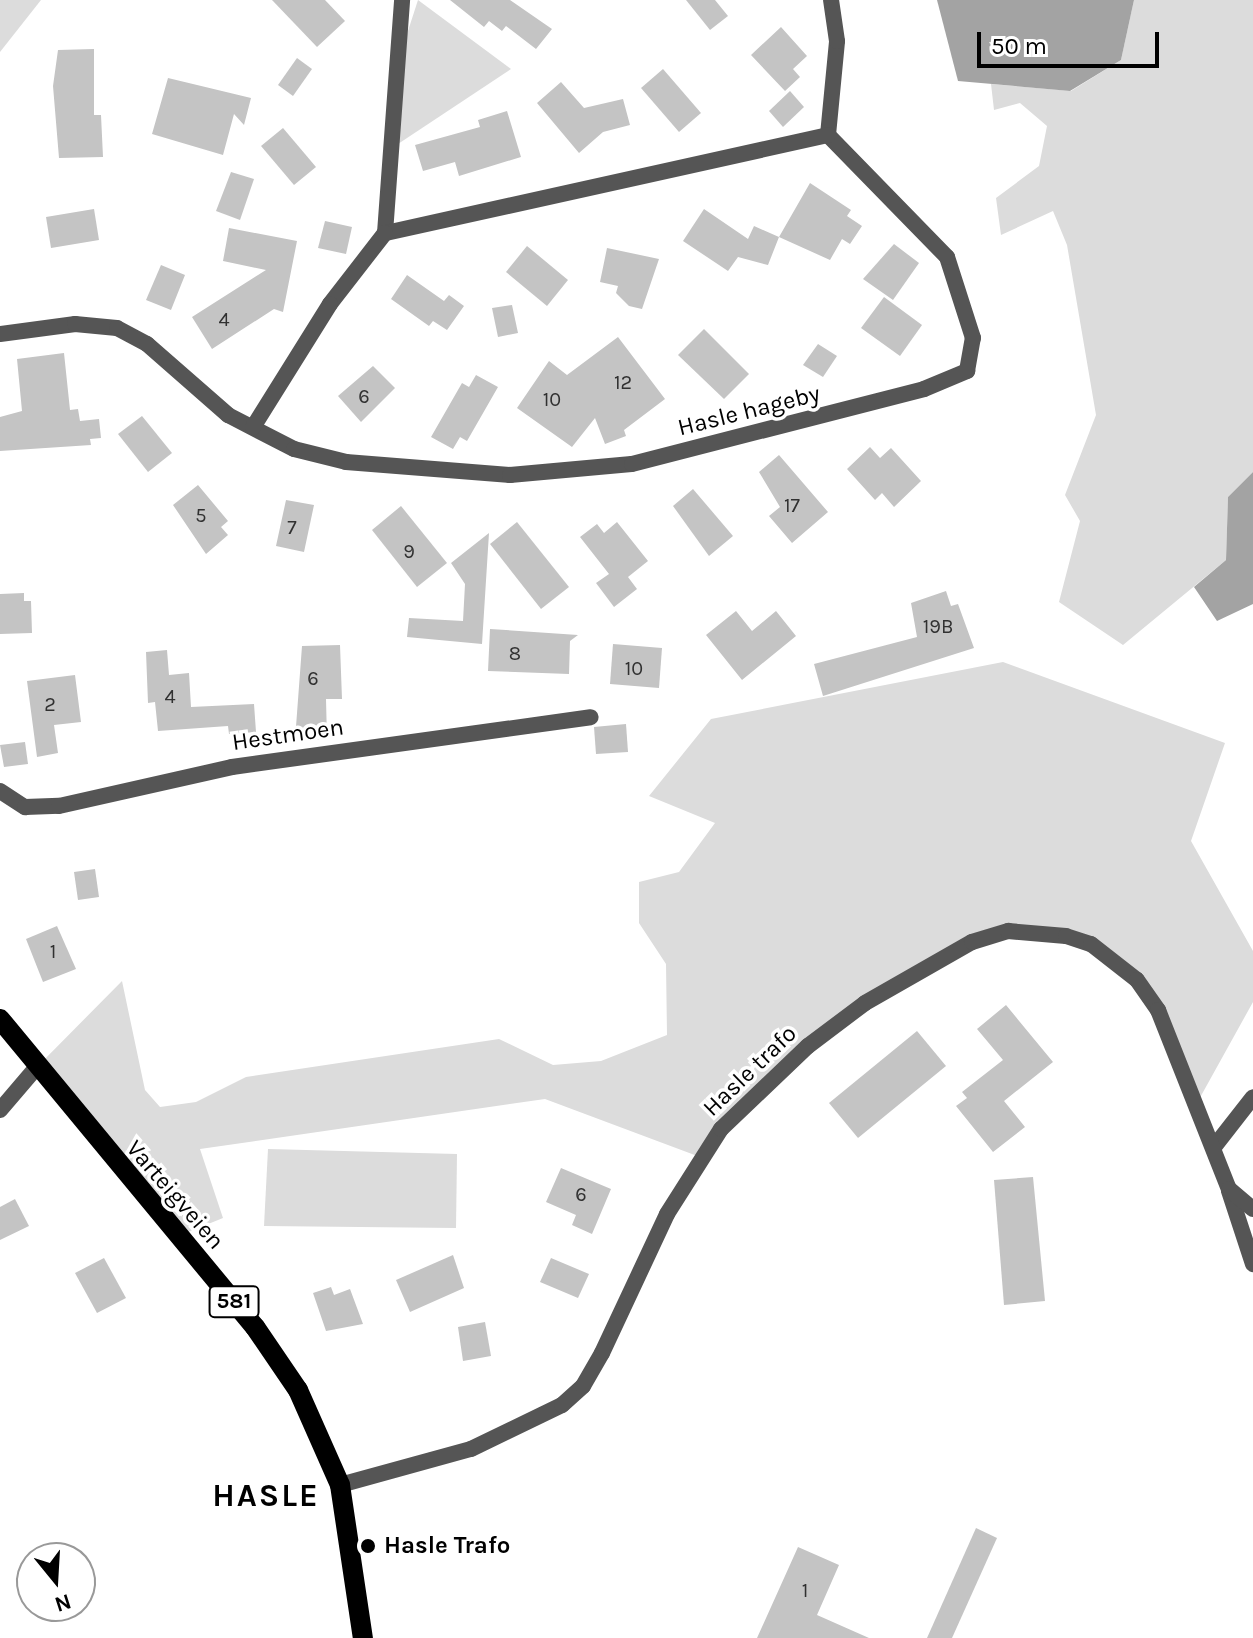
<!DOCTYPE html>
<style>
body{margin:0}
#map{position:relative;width:1253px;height:1638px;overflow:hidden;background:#fff;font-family:Karla,sans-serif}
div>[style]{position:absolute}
.green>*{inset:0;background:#dcdcdc}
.water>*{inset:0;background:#a3a3a3}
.building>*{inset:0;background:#c4c4c4}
.minor>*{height:16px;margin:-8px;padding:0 8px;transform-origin:8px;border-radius:8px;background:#555}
.primary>*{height:20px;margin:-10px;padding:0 10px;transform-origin:10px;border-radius:10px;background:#000}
.dots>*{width:22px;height:22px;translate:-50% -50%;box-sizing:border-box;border:4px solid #fff;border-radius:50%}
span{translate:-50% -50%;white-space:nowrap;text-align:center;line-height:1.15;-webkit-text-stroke:7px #fff;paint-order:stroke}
.number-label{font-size:20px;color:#313131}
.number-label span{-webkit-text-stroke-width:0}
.shield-label span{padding:2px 6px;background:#fff;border:2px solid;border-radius:6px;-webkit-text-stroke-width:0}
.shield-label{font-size:22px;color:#000;font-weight:700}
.street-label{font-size:24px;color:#000}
.poi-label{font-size:24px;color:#000;font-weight:700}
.left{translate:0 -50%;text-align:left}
.district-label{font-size:32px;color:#000;font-weight:700;letter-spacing:2px}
.north{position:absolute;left:16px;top:1542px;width:80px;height:80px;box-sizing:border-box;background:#fff;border:2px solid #999;border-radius:50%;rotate:162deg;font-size:22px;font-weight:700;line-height:32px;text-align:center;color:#000}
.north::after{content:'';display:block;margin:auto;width:28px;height:36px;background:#000;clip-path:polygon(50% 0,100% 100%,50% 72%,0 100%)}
.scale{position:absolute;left:977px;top:32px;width:182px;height:36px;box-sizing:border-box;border:4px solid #000;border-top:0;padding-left:10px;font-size:24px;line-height:28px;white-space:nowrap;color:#000;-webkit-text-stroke:6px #fff;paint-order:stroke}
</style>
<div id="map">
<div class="green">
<div style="clip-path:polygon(0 0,41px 0,0 52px)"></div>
<div style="clip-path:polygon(418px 0,511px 69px,398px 144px,407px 34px)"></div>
<div style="clip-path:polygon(1134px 0,1253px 0,1253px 472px,1228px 497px,1226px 560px,1123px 645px,1059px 602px,1080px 521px,1065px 495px,1096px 415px,1067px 245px,1053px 211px,1001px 235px,996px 198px,1039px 166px,1047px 126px,1020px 103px,994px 110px,991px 84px,1071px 91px,1121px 60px)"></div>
<div style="clip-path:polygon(1003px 662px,1225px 743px,1191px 841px,1253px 951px,1253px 1002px,1197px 1103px,1158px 1010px,1091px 944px,1008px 931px,865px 1003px,700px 1157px,545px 1099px,200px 1149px,223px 1218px,176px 1237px,35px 1069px,122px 981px,145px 1090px,160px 1107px,196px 1102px,246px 1077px,499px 1039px,553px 1065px,601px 1061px,667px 1035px,666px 964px,639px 923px,639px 882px,679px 872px,715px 823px,649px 796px,711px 719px)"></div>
<div style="clip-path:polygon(268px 1149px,457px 1154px,456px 1228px,264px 1226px)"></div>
</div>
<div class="water">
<div style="clip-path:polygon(937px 0,1134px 0,1121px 60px,1070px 91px,958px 81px)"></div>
<div style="clip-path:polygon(1253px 472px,1253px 604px,1217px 621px,1194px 587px,1226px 560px,1228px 497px)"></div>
</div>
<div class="building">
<div style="clip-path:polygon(272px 0,325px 0,345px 21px,317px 47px)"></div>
<div style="clip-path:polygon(450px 0,510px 0,552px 29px,536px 49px,506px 26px,502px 31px,489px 21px,484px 27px)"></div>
<div style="clip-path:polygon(686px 0,715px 0,728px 16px,710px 30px)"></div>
<div style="clip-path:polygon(781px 27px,807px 56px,793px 69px,800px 77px,785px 91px,751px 55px)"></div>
<div style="clip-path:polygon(94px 49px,94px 115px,101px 115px,103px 157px,59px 158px,53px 86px,58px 50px)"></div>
<div style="clip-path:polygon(297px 58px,312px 69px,293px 96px,278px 85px)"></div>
<div style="clip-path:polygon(663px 69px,701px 113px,679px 132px,641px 88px)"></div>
<div style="clip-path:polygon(168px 78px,251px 98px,244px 125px,234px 114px,223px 155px,152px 134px)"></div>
<div style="clip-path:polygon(561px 82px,584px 108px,623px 99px,630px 125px,603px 132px,579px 153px,537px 103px)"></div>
<div style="clip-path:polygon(790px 91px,804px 107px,783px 127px,769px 111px)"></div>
<div style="clip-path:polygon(507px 111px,521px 157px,459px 176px,455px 162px,423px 171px,415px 145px,480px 127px,478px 120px)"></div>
<div style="clip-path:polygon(283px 128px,316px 167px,294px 185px,261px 146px)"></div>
<div style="clip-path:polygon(231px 172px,254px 179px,240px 220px,216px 211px)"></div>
<div style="clip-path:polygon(810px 183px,851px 210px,847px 216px,862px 226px,850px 244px,842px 239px,830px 260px,779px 237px,768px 265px,738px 257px,728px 271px,683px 241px,704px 209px,748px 239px,754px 226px,779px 237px)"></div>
<div style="clip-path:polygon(94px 209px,99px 240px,51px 248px,46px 217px)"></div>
<div style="clip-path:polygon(325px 221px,352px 227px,346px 254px,318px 248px)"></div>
<div style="clip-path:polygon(229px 228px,297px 241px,283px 312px,274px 309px,212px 349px,192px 317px,266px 270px,223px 261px)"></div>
<div style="clip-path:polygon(894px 244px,919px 263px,893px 300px,863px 279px)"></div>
<div style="clip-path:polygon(527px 246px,568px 280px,547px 306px,506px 272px)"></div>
<div style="clip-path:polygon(607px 248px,659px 259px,642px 309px,629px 306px,616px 293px,618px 286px,600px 282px)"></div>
<div style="clip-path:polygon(161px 265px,185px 275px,171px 310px,146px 300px)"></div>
<div style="clip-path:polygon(407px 275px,444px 301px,449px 295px,464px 306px,447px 330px,433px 321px,429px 326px,391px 299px)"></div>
<div style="clip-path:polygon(884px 297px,922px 325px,900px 356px,861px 328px)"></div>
<div style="clip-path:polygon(512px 305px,518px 333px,498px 337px,492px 308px)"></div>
<div style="clip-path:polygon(704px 329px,749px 374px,724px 399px,678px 355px)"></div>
<div style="clip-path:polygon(618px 337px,665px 399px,624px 430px,626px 436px,605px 444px,595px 418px,572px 447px,517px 408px,549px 361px,567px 375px)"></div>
<div style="clip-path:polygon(818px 344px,837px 356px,823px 377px,803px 365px)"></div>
<div style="clip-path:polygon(64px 353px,70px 410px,78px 409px,80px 421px,99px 419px,101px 438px,90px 439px,91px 445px,0 451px,0 417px,22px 411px,17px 359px)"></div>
<div style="clip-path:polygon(373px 366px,395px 388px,361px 422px,338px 396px)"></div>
<div style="clip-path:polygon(476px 375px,498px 387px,467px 441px,460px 437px,453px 449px,431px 437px,462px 383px,469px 387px)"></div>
<div style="clip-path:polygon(142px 416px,172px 453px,148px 472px,118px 434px)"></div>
<div style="clip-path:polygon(870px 447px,880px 458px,891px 448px,921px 481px,894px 507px,882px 493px,875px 500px,847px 469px)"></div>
<div style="clip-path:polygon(779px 455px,828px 512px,792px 543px,769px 516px,780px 507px,759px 472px)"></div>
<div style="clip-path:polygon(198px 485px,228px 521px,221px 527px,228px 535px,206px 554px,173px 505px)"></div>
<div style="clip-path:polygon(693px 489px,733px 536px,709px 556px,673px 506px)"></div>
<div style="clip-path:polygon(286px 500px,314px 505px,304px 552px,276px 546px)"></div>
<div style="clip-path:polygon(401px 506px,447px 563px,417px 587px,372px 530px)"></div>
<div style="clip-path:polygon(517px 522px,569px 587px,541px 609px,490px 544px)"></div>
<div style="clip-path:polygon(617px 522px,648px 561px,628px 577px,637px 589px,614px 607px,596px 583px,609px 574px,580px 537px,597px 524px,604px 533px)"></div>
<div style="clip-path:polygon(489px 533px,482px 644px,407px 637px,409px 618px,463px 621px,465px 584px,451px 563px)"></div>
<div style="clip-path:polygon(946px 591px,951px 606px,958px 604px,974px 648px,823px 696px,814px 664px,917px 637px,911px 603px)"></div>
<div style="clip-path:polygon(24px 593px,24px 601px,31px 601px,32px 633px,0 634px,0 594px)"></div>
<div style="clip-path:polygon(736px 611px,752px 631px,776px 611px,796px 636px,742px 680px,706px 635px)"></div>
<div style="clip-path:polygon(490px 629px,578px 635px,570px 641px,569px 674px,488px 671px)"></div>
<div style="clip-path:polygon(613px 644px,662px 648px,659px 688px,610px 684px)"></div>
<div style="clip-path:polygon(340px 645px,342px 699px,326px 699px,327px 739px,295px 740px,302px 646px)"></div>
<div style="clip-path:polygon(167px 650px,169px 675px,189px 673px,191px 707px,254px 704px,256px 732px,229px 734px,228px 726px,158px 731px,155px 702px,148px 703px,146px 652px)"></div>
<div style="clip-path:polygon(75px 675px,81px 722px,54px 725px,58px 753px,37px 757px,27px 681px)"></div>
<div style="clip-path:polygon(626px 724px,628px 752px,596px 754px,594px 727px)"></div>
<div style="clip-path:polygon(25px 742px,28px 764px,4px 767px,0 745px)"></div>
<div style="clip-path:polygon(95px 869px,99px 897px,78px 900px,74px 872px)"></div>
<div style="clip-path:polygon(57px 926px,76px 969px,43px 982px,26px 939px)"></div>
<div style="clip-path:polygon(1006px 1005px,1053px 1062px,1004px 1101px,1025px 1127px,993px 1152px,956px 1106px,967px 1098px,962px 1092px,1003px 1060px,977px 1029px)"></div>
<div style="clip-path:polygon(917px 1031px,946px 1066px,858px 1138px,829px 1103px)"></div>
<div style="clip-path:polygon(561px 1168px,611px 1189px,592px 1234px,572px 1225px,576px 1215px,546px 1202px)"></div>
<div style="clip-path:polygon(1033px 1177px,1045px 1301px,1004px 1305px,994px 1180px)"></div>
<div style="clip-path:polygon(15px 1199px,29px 1226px,0 1240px,0 1207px)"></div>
<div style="clip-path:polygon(453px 1255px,464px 1288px,410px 1312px,396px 1280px)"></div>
<div style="clip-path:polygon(104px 1258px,126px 1298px,97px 1313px,75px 1273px)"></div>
<div style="clip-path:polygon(551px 1258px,589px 1274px,578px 1298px,540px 1282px)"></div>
<div style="clip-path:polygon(331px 1287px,334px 1295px,350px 1289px,363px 1324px,326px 1331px,313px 1293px)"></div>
<div style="clip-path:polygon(485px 1322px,491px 1356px,463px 1361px,458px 1327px)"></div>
<div style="clip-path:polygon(976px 1528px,997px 1538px,952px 1638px,927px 1638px)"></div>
<div style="clip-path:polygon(798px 1547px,839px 1565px,817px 1615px,869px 1638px,757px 1638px)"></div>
</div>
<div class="minor">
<div style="left:828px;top:135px;width:94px;rotate:-84.5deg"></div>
<div style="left:837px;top:41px;width:41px;rotate:-98.3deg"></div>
<div style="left:385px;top:233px;width:234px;rotate:-85.8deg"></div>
<div style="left:0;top:334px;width:76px;rotate:-7.6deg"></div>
<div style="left:75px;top:324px;width:42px;rotate:5.4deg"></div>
<div style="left:117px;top:328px;width:34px;rotate:28deg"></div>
<div style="left:147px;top:344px;width:108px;rotate:41.2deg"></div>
<div style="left:228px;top:415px;width:74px;rotate:27.3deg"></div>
<div style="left:294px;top:449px;width:54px;rotate:14deg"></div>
<div style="left:346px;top:462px;width:165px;rotate:4.5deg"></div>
<div style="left:510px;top:475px;width:122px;rotate:-5.2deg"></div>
<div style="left:632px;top:464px;width:301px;rotate:-14.4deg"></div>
<div style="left:924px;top:389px;width:47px;rotate:-22.7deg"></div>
<div style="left:967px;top:371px;width:34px;rotate:-80deg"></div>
<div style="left:973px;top:338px;width:85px;rotate:-107.8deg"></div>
<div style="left:947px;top:257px;width:170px;rotate:-134.3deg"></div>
<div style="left:828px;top:135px;width:454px;rotate:167.5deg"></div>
<div style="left:385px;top:233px;width:90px;rotate:127.8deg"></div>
<div style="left:330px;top:304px;width:145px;rotate:122deg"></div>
<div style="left:0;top:791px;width:30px;rotate:33deg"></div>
<div style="left:25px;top:807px;width:34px;rotate:-2deg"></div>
<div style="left:59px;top:806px;width:177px;rotate:-12.7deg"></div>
<div style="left:232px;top:767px;width:362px;rotate:-7.9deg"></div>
<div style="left:0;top:1110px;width:54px;rotate:-49.5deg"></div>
<div style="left:1214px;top:1147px;width:63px;rotate:-52deg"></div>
<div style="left:1229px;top:1191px;width:77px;rotate:71.8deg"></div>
<div style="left:340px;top:1485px;width:136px;rotate:-15.4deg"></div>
<div style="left:471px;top:1449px;width:101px;rotate:-25.8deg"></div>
<div style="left:562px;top:1405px;width:28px;rotate:-42deg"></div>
<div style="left:583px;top:1386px;width:38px;rotate:-60deg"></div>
<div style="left:602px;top:1353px;width:153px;rotate:-64.9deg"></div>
<div style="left:667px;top:1214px;width:101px;rotate:-57.6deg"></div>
<div style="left:721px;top:1129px;width:120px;rotate:-43.7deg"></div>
<div style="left:808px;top:1046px;width:71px;rotate:-37deg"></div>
<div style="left:865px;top:1003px;width:123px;rotate:-29.7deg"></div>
<div style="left:972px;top:942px;width:38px;rotate:-17deg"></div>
<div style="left:1008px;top:931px;width:58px;rotate:4.9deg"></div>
<div style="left:1066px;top:936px;width:26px;rotate:18deg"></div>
<div style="left:1091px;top:944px;width:58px;rotate:38deg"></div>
<div style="left:1137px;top:980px;width:37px;rotate:55deg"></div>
<div style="left:1158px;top:1010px;width:193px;rotate:68.4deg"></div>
<div style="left:1229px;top:1189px;width:31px;rotate:40deg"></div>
</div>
<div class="primary">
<div style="left:0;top:1019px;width:400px;rotate:50.4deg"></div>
<div style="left:255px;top:1327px;width:76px;rotate:55.7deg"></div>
<div style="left:298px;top:1390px;width:104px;rotate:66.1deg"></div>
<div style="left:340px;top:1485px;width:155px;rotate:81.5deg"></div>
</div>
<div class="dots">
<div style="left:368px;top:1546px;background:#000"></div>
</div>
<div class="number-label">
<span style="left:224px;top:319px">4</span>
<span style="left:623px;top:382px">12</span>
<span style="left:364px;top:396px">6</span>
<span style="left:552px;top:399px">10</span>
<span style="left:792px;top:505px">17</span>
<span style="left:201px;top:515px">5</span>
<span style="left:292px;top:527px">7</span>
<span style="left:409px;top:551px">9</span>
<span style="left:938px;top:626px">19B</span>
<span style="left:515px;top:653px">8</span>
<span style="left:634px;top:668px">10</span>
<span style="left:313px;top:678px">6</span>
<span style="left:170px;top:696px">4</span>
<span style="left:50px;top:704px">2</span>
<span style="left:53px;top:951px">1</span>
<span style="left:581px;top:1194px">6</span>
<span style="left:805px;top:1590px">1</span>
</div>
<div class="shield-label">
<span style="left:234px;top:1302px">581</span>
</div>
<div class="street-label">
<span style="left:749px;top:411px;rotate:-14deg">Hasle hageby</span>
<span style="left:288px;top:735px;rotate:-8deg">Hestmoen</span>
<span style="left:750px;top:1071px;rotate:-44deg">Hasle trafo</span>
<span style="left:175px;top:1195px;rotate:49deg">Varteigveien</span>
</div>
<div class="poi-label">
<span class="left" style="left:384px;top:1546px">Hasle Trafo</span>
</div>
<div class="district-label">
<span style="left:266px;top:1496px">HASLE</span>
</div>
<div class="north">N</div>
<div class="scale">50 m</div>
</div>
